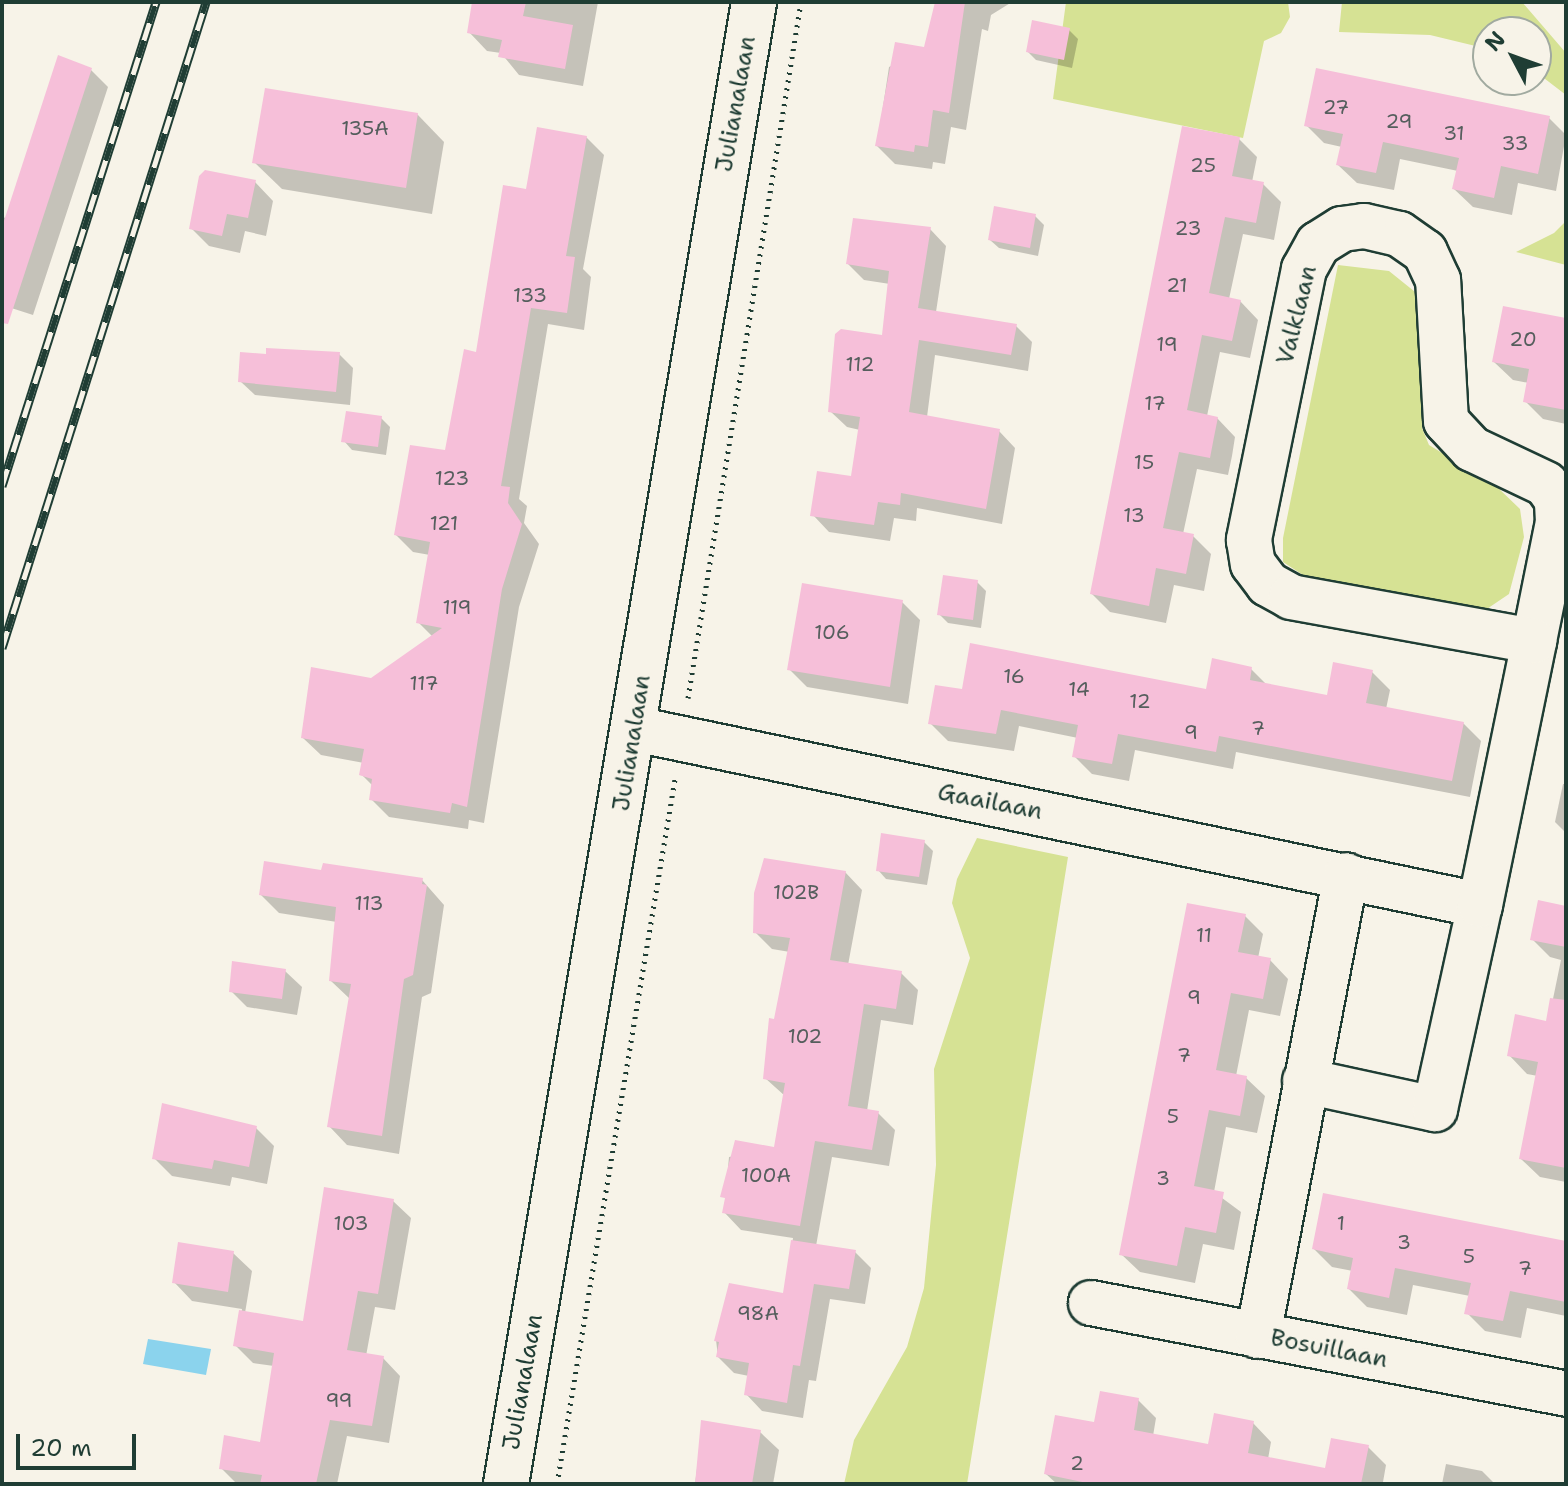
<!DOCTYPE html>
<style>
body{margin:0}
#map{position:relative;width:1568px;height:1486px;overflow:hidden;background:#f7f3e8;font-family:"Shantell Sans",sans-serif}
div>[style]{position:absolute}
.green>*{inset:0;background:#d6e294}
.water>*{inset:0;background:#8bd3ed}
.shadow>*{inset:0;background:#0003}
.building>*{inset:0;background:#f6bfd9}
.path>*{height:5px;margin-top:-2.5px;transform-origin:0;background:repeating-linear-gradient(90deg,#1f3d34 0 2px,transparent 0 8px)}
.roads{filter:drop-shadow(2px 0 #1f3d34) drop-shadow(-2px 0 #1f3d34) drop-shadow(0 2px #1f3d34) drop-shadow(0 -2px #1f3d34)}
.street>*{height:44px;margin:-22px;padding:0 22px;transform-origin:22px;border-radius:22px;background:#f7f3e8}
.secondary>*{height:44px;margin:-22px;padding:0 22px;transform-origin:22px;border-radius:22px;background:#f7f3e8}
.rail>*{height:9px;margin-top:-4.5px;transform-origin:0;background:repeating-linear-gradient(90deg,#f7f3e8 0 18px,#1f3d34 0 36px);box-sizing:border-box;border-block:2px solid #1f3d34}
span{translate:-50% -50%;white-space:nowrap;text-align:center;line-height:1.15;-webkit-text-stroke:6px #f7f3e8;paint-order:stroke}
.number-label{font-size:20px;color:#555e5d}
.number-label span{-webkit-text-stroke-width:0}
.street-label{font-size:24px;color:#1f3d34}
.frame{position:absolute;inset:0;border:4px solid #1f3d34;pointer-events:none}
.north{position:absolute;left:1472px;top:16px;width:80px;height:80px;box-sizing:border-box;background:#f7f3e8;border:2px solid #a1aaa0;border-radius:50%;rotate:311deg;font-size:22px;font-weight:700;line-height:32px;text-align:center;color:#1f3d34}
.north::after{content:'';display:block;margin:auto;width:28px;height:36px;background:#1f3d34;clip-path:polygon(50% 0,100% 100%,50% 72%,0 100%)}
.scale{position:absolute;left:16px;top:1434px;width:120px;height:36px;box-sizing:border-box;border:4px solid #1f3d34;border-top:0;padding-left:10px;font-size:24px;line-height:28px;white-space:nowrap;color:#1f3d34;-webkit-text-stroke:6px #f7f3e8;paint-order:stroke}
</style>
<div id="map">
<div class="green">
<div style="clip-path:polygon(1066px 2px,1288px 2px,1290px 17px,1281px 33px,1264px 41px,1243px 138px,1053px 99px)"></div>
<div style="clip-path:polygon(1342px 2px,1522px 2px,1566px 53px,1566px 95px,1536px 72px,1536px 32px,1488px 32px,1488px 49px,1430px 35px,1339px 32px)"></div>
<div style="clip-path:polygon(1566px 221px,1566px 265px,1516px 252px,1554px 233px)"></div>
<div style="clip-path:polygon(1338px 265px,1389px 271px,1430px 304px,1422px 428px,1429px 445px,1495px 485px,1520px 509px,1524px 537px,1509px 594px,1475px 617px,1303px 575px,1283px 562px,1283px 538px)"></div>
<div style="clip-path:polygon(977px 838px,1068px 857px,967px 1484px,844px 1484px,854px 1440px,907px 1347px,924px 1288px,936px 1165px,934px 1069px,970px 958px,952px 903px,957px 879px)"></div>
</div>
<div class="water">
<div style="clip-path:polygon(148px 1339px,211px 1349px,206px 1375px,143px 1364px)"></div>
</div>
<div class="shadow">
<div style="clip-path:polygon(475px 2px,598px 2px,583px 86px,519px 75px,501px 53px,487px 51px,469px 32px)"></div>
<div style="clip-path:polygon(937px 2px,1012px 2px,991px 15px,988px 31px,982px 29px,966px 130px,951px 127px,945px 164px,933px 162px,932px 169px,895px 164px,877px 146px,889px 67px,926px 49px)"></div>
<div style="clip-path:polygon(1069px 30px,1078px 39px,1072px 68px,1036px 60px,1028px 52px)"></div>
<div style="clip-path:polygon(91px 70px,108px 87px,33px 315px,2px 305px,2px 217px,6px 218px)"></div>
<div style="clip-path:polygon(417px 114px,444px 142px,432px 214px,282px 189px,254px 162px)"></div>
<div style="clip-path:polygon(1549px 118px,1566px 135px,1556px 191px,1518px 183px,1512px 215px,1473px 207px,1454px 189px,1458px 171px,1400px 159px,1394px 190px,1357px 183px,1338px 165px,1342px 147px,1324px 143px,1306px 125px)"></div>
<div style="clip-path:polygon(586px 137px,604px 155px,583px 269px,591px 277px,584px 330px,548px 324px,519px 499px,527px 506px,524px 523px,539px 544px,519px 607px,484px 823px,469px 820px,468px 829px,389px 817px,371px 799px,373px 786px,362px 775px,364px 763px,321px 755px,303px 738px,433px 637px,418px 622px,430px 555px,413px 552px,396px 535px,447px 453px,527px 192px)"></div>
<div style="clip-path:polygon(1239px 139px,1257px 157px,1252px 182px,1263px 184px,1281px 202px,1274px 240px,1243px 234px,1229px 299px,1240px 301px,1258px 320px,1250px 358px,1220px 352px,1207px 416px,1217px 418px,1235px 437px,1232px 456px,1228px 475px,1197px 469px,1183px 534px,1193px 536px,1211px 554px,1204px 591px,1174px 585px,1166px 623px,1110px 612px,1092px 594px)"></div>
<div style="clip-path:polygon(255px 182px,273px 201px,266px 236px,245px 231px,240px 253px,209px 246px,191px 228px)"></div>
<div style="clip-path:polygon(1035px 216px,1044px 225px,1038px 256px,999px 248px,990px 240px)"></div>
<div style="clip-path:polygon(930px 229px,946px 246px,936px 312px,1016px 326px,1032px 342px,1028px 371px,935px 355px,927px 417px,999px 431px,1015px 448px,1002px 524px,917px 508px,916px 521px,894px 518px,890px 541px,829px 532px,813px 515px,852px 478px,860px 430px,847px 427px,830px 411px,883px 338px,890px 284px,864px 280px,848px 264px)"></div>
<div style="clip-path:polygon(1566px 320px,1566px 424px,1543px 419px,1525px 401px,1529px 383px,1513px 380px,1494px 362px)"></div>
<div style="clip-path:polygon(339px 354px,353px 368px,350px 405px,255px 395px,240px 381px)"></div>
<div style="clip-path:polygon(381px 418px,390px 427px,386px 455px,352px 450px,344px 441px)"></div>
<div style="clip-path:polygon(977px 582px,986px 591px,981px 628px,948px 623px,939px 614px)"></div>
<div style="clip-path:polygon(902px 602px,920px 620px,908px 704px,807px 687px,789px 669px)"></div>
<div style="clip-path:polygon(1251px 669px,1268px 686px,1328px 697px,1372px 672px,1390px 690px,1386px 709px,1463px 723px,1481px 741px,1470px 797px,1236px 752px,1233px 769px,1135px 750px,1129px 781px,1092px 774px,1074px 756px,1078px 738px,1019px 726px,1014px 751px,948px 741px,930px 723px,963px 692px,1207px 691px)"></div>
<div style="clip-path:polygon(1563px 784px,1566px 784px,1566px 833px,1555px 822px)"></div>
<div style="clip-path:polygon(924px 842px,933px 851px,927px 885px,886px 879px,878px 870px)"></div>
<div style="clip-path:polygon(845px 872px,862px 890px,848px 965px,901px 973px,918px 990px,913px 1025px,881px 1020px,867px 1111px,878px 1113px,895px 1130px,889px 1166px,832px 1157px,816px 1246px,855px 1252px,871px 1268px,865px 1304px,830px 1299px,816px 1381px,809px 1380px,803px 1418px,762px 1411px,746px 1394px,749px 1376px,734px 1373px,718px 1357px,716px 1340px,784px 1295px,793px 1238px,741px 1230px,724px 1212px,729px 1157px,775px 1149px,785px 1096px,765px 1078px,790px 952px,772px 949px,755px 932px)"></div>
<div style="clip-path:polygon(422px 880px,444px 905px,431px 993px,422px 997px,399px 1154px,347px 1145px,329px 1126px,350px 999px,331px 981px,337px 922px,279px 913px,261px 895px)"></div>
<div style="clip-path:polygon(1566px 908px,1566px 1182px,1540px 1177px,1521px 1159px,1538px 1076px,1527px 1074px,1509px 1055px,1548px 1023px,1561px 960px,1550px 957px,1532px 939px)"></div>
<div style="clip-path:polygon(1245px 916px,1263px 934px,1258px 958px,1270px 960px,1288px 979px,1280px 1016px,1249px 1010px,1236px 1076px,1246px 1078px,1265px 1096px,1257px 1133px,1226px 1127px,1214px 1192px,1241px 1212px,1234px 1250px,1203px 1244px,1195px 1283px,1140px 1272px,1121px 1254px)"></div>
<div style="clip-path:polygon(285px 971px,302px 987px,297px 1015px,247px 1007px,231px 991px)"></div>
<div style="clip-path:polygon(163px 1105px,256px 1128px,274px 1146px,267px 1184px,232px 1177px,230px 1186px,172px 1176px,154px 1158px)"></div>
<div style="clip-path:polygon(393px 1201px,411px 1218px,395px 1310px,375px 1307px,366px 1356px,383px 1358px,400px 1376px,389px 1443px,347px 1436px,337px 1484px,237px 1484px,221px 1468px,261px 1444px,274px 1366px,253px 1363px,236px 1346px,242px 1309px,192px 1301px,174px 1282px,233px 1253px,252px 1271px,245px 1313px,305px 1323px)"></div>
<div style="clip-path:polygon(1566px 1243px,1566px 1316px,1527px 1308px,1521px 1338px,1485px 1331px,1467px 1313px,1470px 1296px,1413px 1285px,1407px 1315px,1367px 1307px,1349px 1289px,1353px 1271px,1332px 1267px,1314px 1249px)"></div>
<div style="clip-path:polygon(1138px 1400px,1156px 1418px,1153px 1436px,1209px 1447px,1253px 1423px,1271px 1442px,1268px 1459px,1327px 1470px,1368px 1447px,1386px 1465px,1383px 1482px,1392px 1484px,1057px 1484px,1046px 1474px,1096px 1425px)"></div>
<div style="clip-path:polygon(703px 1422px,760px 1432px,779px 1450px,773px 1484px,695px 1484px)"></div>
<div style="clip-path:polygon(1446px 1464px,1482px 1471px,1495px 1484px,1442px 1484px)"></div>
</div>
<div class="building">
<div style="clip-path:polygon(472px 2px,526px 2px,523px 16px,573px 25px,565px 69px,498px 57px,502px 40px,467px 33px)"></div>
<div style="clip-path:polygon(935px 2px,965px 2px,949px 113px,933px 110px,928px 147px,915px 145px,914px 152px,875px 146px,895px 42px,924px 47px)"></div>
<div style="clip-path:polygon(1032px 20px,1070px 28px,1064px 60px,1026px 52px)"></div>
<div style="clip-path:polygon(58px 55px,92px 68px,8px 324px,2px 323px,2px 227px)"></div>
<div style="clip-path:polygon(1316px 68px,1550px 116px,1538px 174px,1501px 166px,1494px 198px,1452px 189px,1459px 158px,1422px 150px,1383px 142px,1376px 173px,1336px 165px,1343px 134px,1304px 126px)"></div>
<div style="clip-path:polygon(265px 88px,418px 113px,406px 188px,252px 163px)"></div>
<div style="clip-path:polygon(1182px 126px,1240px 137px,1232px 176px,1264px 182px,1256px 223px,1225px 217px,1209px 293px,1241px 300px,1232px 341px,1202px 335px,1187px 410px,1218px 417px,1214px 437px,1210px 458px,1179px 452px,1163px 528px,1194px 534px,1186px 574px,1156px 568px,1149px 606px,1090px 594px)"></div>
<div style="clip-path:polygon(537px 127px,587px 136px,566px 256px,575px 257px,567px 313px,531px 308px,501px 486px,510px 487px,508px 503px,522px 524px,502px 589px,467px 807px,452px 803px,450px 813px,369px 800px,372px 779px,359px 775px,364px 749px,301px 738px,311px 667px,371px 678px,442px 628px,416px 623px,430px 542px,394px 535px,410px 445px,445px 450px,464px 349px,476px 352px,503px 185px,526px 189px)"></div>
<div style="clip-path:polygon(205px 170px,256px 180px,248px 218px,227px 214px,222px 236px,189px 229px,199px 176px)"></div>
<div style="clip-path:polygon(994px 206px,1036px 214px,1030px 248px,988px 240px)"></div>
<div style="clip-path:polygon(853px 218px,931px 227px,918px 308px,1017px 324px,1011px 355px,919px 340px,909px 412px,1000px 429px,986px 509px,901px 493px,900px 505px,878px 502px,874px 525px,810px 516px,817px 471px,851px 476px,860px 417px,828px 412px,835px 334px,841px 329px,882px 335px,889px 271px,846px 264px)"></div>
<div style="clip-path:polygon(1503px 306px,1566px 318px,1566px 410px,1523px 402px,1529px 369px,1492px 362px)"></div>
<div style="clip-path:polygon(266px 348px,340px 352px,336px 392px,238px 382px,240px 352px,266px 354px)"></div>
<div style="clip-path:polygon(346px 411px,382px 416px,378px 447px,341px 442px)"></div>
<div style="clip-path:polygon(943px 575px,978px 580px,973px 620px,937px 615px)"></div>
<div style="clip-path:polygon(802px 583px,903px 600px,890px 687px,787px 670px)"></div>
<div style="clip-path:polygon(970px 643px,1206px 689px,1212px 658px,1252px 667px,1250px 680px,1327px 695px,1333px 662px,1373px 670px,1366px 703px,1464px 722px,1452px 781px,1219px 736px,1216px 752px,1118px 734px,1112px 764px,1072px 757px,1078px 725px,1001px 710px,996px 734px,928px 724px,935px 685px,962px 689px)"></div>
<div style="clip-path:polygon(881px 833px,925px 840px,919px 877px,876px 871px)"></div>
<div style="clip-path:polygon(764px 858px,846px 871px,830px 960px,902px 971px,896px 1009px,864px 1004px,848px 1106px,879px 1111px,872px 1150px,815px 1141px,800px 1226px,722px 1213px,725px 1198px,720px 1197px,735px 1140px,774px 1147px,785px 1083px,763px 1079px,769px 1018px,774px 1019px,790px 938px,753px 933px,754px 893px)"></div>
<div style="clip-path:polygon(264px 861px,321px 870px,323px 863px,423px 878px,422px 884px,427px 885px,413px 975px,404px 979px,382px 1136px,327px 1127px,351px 984px,329px 981px,336px 907px,259px 895px)"></div>
<div style="clip-path:polygon(1538px 900px,1566px 906px,1566px 947px,1530px 940px)"></div>
<div style="clip-path:polygon(1187px 903px,1246px 914px,1238px 952px,1271px 958px,1263px 999px,1231px 993px,1216px 1070px,1247px 1076px,1244px 1095px,1240px 1116px,1209px 1110px,1194px 1186px,1224px 1192px,1216px 1233px,1185px 1227px,1177px 1266px,1119px 1255px)"></div>
<div style="clip-path:polygon(232px 961px,286px 969px,282px 999px,229px 992px)"></div>
<div style="clip-path:polygon(1550px 998px,1566px 1000px,1566px 1168px,1519px 1159px,1538px 1062px,1507px 1056px,1515px 1014px,1546px 1021px)"></div>
<div style="clip-path:polygon(162px 1103px,257px 1126px,249px 1167px,214px 1160px,212px 1169px,152px 1159px)"></div>
<div style="clip-path:polygon(324px 1187px,394px 1199px,378px 1294px,358px 1291px,347px 1350px,384px 1356px,372px 1426px,330px 1420px,316px 1484px,260px 1484px,262px 1475px,219px 1469px,224px 1435px,260px 1442px,274px 1353px,233px 1346px,239px 1310px,303px 1321px)"></div>
<div style="clip-path:polygon(1323px 1193px,1566px 1241px,1566px 1302px,1510px 1291px,1503px 1321px,1464px 1314px,1471px 1283px,1395px 1268px,1389px 1298px,1347px 1289px,1353px 1258px,1312px 1249px)"></div>
<div style="clip-path:polygon(791px 1240px,856px 1250px,849px 1289px,814px 1284px,800px 1366px,793px 1365px,787px 1403px,744px 1395px,749px 1363px,716px 1357px,719px 1342px,714px 1341px,729px 1283px,783px 1293px)"></div>
<div style="clip-path:polygon(178px 1242px,234px 1251px,228px 1292px,172px 1283px)"></div>
<div style="clip-path:polygon(1100px 1391px,1139px 1398px,1134px 1430px,1208px 1444px,1214px 1413px,1254px 1421px,1248px 1453px,1325px 1468px,1331px 1438px,1369px 1445px,1361px 1484px,1092px 1484px,1044px 1474px,1055px 1415px,1094px 1422px)"></div>
<div style="clip-path:polygon(701px 1420px,761px 1430px,752px 1484px,695px 1484px)"></div>
</div>
<div class="path">
<div style="left:688px;top:698px;width:705px;rotate:-80.78deg"></div>
<div style="left:557px;top:1484px;width:715px;rotate:-80.5deg"></div>
</div>
<div class="roads">
<div class="street">
<div style="left:635px;top:729px;width:863px;rotate:11.77deg"></div>
<div style="left:1305px;top:1081px;width:133px;rotate:12.2deg"></div>
<div style="left:1435px;top:1109px;width:209px;rotate:-77.6deg"></div>
<div style="left:1480px;top:905px;width:269px;rotate:-78.4deg"></div>
<div style="left:1534px;top:641px;width:121px;rotate:-78.6deg"></div>
<div style="left:1558px;top:522px;width:22px;rotate:-93deg"></div>
<div style="left:1557px;top:500px;width:19px;rotate:-125deg"></div>
<div style="left:1546px;top:484px;width:82px;rotate:-154.7deg"></div>
<div style="left:1472px;top:449px;width:38px;rotate:-133deg"></div>
<div style="left:1446px;top:421px;width:141px;rotate:-93.2deg"></div>
<div style="left:1438px;top:280px;width:31px;rotate:-115deg"></div>
<div style="left:1425px;top:252px;width:32px;rotate:-145deg"></div>
<div style="left:1399px;top:234px;width:36px;rotate:-167deg"></div>
<div style="left:1364px;top:226px;width:22px;rotate:172deg"></div>
<div style="left:1342px;top:229px;width:28px;rotate:148deg"></div>
<div style="left:1318px;top:244px;width:29px;rotate:119deg"></div>
<div style="left:1304px;top:269px;width:277px;rotate:101.5deg"></div>
<div style="left:1249px;top:540px;width:24px;rotate:81deg"></div>
<div style="left:1253px;top:564px;width:25px;rotate:53deg"></div>
<div style="left:1268px;top:584px;width:26px;rotate:29deg"></div>
<div style="left:1291px;top:597px;width:247px;rotate:10.3deg"></div>
<div style="left:1091px;top:1303px;width:484px;rotate:10.8deg"></div>
<div style="left:1258px;top:1336px;width:469px;rotate:-79.2deg"></div>
</div>
<div class="secondary">
<div style="left:506px;top:1484px;width:1503px;rotate:-80.5deg"></div>
</div>
</div>
<div class="rail">
<div style="left:2px;top:486px;width:508px;rotate:-72.35deg"></div>
<div style="left:2px;top:648px;width:677px;rotate:-72.47deg"></div>
</div>
<div class="number-label">
<span style="left:1336px;top:107px">27</span>
<span style="left:1399px;top:121px">29</span>
<span style="left:365px;top:128px">135A</span>
<span style="left:1454px;top:133px">31</span>
<span style="left:1515px;top:143px">33</span>
<span style="left:1203px;top:165px">25</span>
<span style="left:1188px;top:228px">23</span>
<span style="left:1177px;top:285px">21</span>
<span style="left:530px;top:295px">133</span>
<span style="left:1523px;top:339px">20</span>
<span style="left:1167px;top:344px">19</span>
<span style="left:860px;top:364px">112</span>
<span style="left:1155px;top:403px">17</span>
<span style="left:1144px;top:462px">15</span>
<span style="left:452px;top:478px">123</span>
<span style="left:1134px;top:515px">13</span>
<span style="left:444px;top:523px">121</span>
<span style="left:457px;top:607px">119</span>
<span style="left:832px;top:632px">106</span>
<span style="left:1014px;top:676px">16</span>
<span style="left:424px;top:683px">117</span>
<span style="left:1079px;top:689px">14</span>
<span style="left:1140px;top:701px">12</span>
<span style="left:1258px;top:728px">7</span>
<span style="left:1191px;top:732px">9</span>
<span style="left:796px;top:892px">102B</span>
<span style="left:369px;top:903px">113</span>
<span style="left:1204px;top:935px">11</span>
<span style="left:1194px;top:997px">9</span>
<span style="left:805px;top:1036px">102</span>
<span style="left:1184px;top:1055px">7</span>
<span style="left:1173px;top:1116px">5</span>
<span style="left:766px;top:1175px">100A</span>
<span style="left:1163px;top:1178px">3</span>
<span style="left:351px;top:1223px">103</span>
<span style="left:1341px;top:1223px">1</span>
<span style="left:1404px;top:1242px">3</span>
<span style="left:1469px;top:1256px">5</span>
<span style="left:1525px;top:1268px">7</span>
<span style="left:758px;top:1313px">98A</span>
<span style="left:339px;top:1400px">99</span>
<span style="left:1077px;top:1463px">2</span>
</div>
<div class="street-label">
<span style="left:736px;top:104px;rotate:-80deg">Julianalaan</span>
<span style="left:1297px;top:315px;rotate:-76deg">Valklaan</span>
<span style="left:632px;top:743px;rotate:-81deg">Julianalaan</span>
<span style="left:990px;top:802px;rotate:11deg">Gaailaan</span>
<span style="left:1329px;top:1349px;rotate:11deg">Bosuillaan</span>
<span style="left:523px;top:1382px;rotate:-80deg">Julianalaan</span>
</div>
<div class="frame"></div>
<div class="north">N</div>
<div class="scale">20 m</div>
</div>
